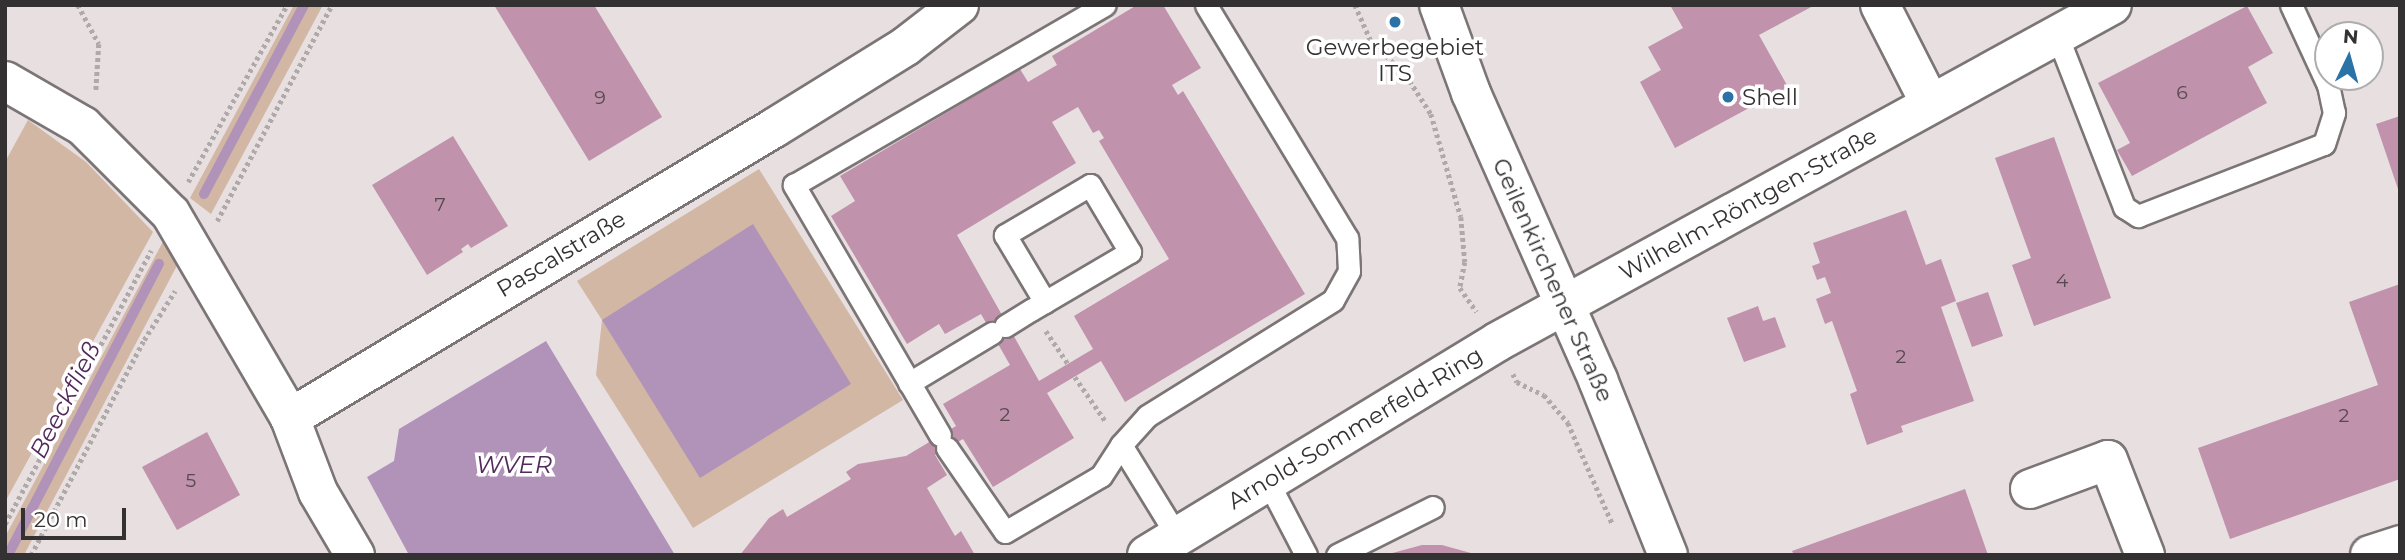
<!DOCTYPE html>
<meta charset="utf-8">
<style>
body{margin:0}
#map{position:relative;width:2405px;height:560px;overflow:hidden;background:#e7dfe0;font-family:Montserrat,sans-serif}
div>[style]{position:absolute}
.green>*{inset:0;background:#d1b7a4}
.water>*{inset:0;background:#b193b9}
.stream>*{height:10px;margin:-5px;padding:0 5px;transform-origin:5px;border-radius:5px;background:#b193b9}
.building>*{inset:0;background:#c092ab}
.path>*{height:4.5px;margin-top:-2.25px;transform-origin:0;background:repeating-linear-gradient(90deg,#afa9aa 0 3.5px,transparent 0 7px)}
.roads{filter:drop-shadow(2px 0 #7c7576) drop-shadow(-2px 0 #7c7576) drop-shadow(0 2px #7c7576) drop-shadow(0 -2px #7c7576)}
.service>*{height:21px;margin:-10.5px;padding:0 10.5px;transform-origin:10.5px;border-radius:10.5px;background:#fff}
.minor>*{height:38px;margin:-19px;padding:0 19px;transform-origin:19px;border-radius:19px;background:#fff}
.tertiary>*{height:38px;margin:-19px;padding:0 19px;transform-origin:19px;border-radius:19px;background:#fff}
.dots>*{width:19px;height:19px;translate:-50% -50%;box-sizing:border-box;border:4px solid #fff;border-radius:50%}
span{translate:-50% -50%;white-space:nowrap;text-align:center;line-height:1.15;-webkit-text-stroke:7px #fff;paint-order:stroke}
.number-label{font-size:19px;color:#574950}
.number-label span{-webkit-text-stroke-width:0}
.poi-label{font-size:23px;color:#343132}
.left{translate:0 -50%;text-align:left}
.street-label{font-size:23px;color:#343132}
.water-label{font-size:24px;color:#51295a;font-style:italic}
.frame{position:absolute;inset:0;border:7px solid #343132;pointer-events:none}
.north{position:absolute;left:2314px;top:21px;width:70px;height:70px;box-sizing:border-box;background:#fff;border:2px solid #aeadad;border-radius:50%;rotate:5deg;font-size:19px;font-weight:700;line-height:28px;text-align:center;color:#343132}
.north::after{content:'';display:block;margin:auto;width:24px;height:32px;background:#2b72a6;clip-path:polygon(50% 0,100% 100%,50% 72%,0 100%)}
.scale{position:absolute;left:21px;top:508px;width:105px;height:32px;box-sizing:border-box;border:4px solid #343132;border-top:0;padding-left:9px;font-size:21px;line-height:24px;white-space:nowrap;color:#343132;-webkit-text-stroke:5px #fff;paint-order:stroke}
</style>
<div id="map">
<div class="green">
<div style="clip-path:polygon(294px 5px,323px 5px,211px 214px,190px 198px)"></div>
<div style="clip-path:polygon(28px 120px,86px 162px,153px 232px,5px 502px,5px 162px)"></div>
<div style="clip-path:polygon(759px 169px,903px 400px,693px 528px,596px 375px,602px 320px,577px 281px)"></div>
<div style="clip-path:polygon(166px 236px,181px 258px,24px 555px,5px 555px,5px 537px)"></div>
</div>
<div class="water">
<div style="clip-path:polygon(753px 224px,851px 384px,700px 478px,602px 320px)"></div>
<div style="clip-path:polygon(546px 341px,675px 555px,409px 555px,367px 477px,394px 461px,399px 429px)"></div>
</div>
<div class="stream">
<div style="left:204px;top:194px;width:214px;rotate:-62.1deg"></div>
<div style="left:8px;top:555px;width:328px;rotate:-62.6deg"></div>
</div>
<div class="building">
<div style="clip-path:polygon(494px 5px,594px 5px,662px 117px,589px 161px)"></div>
<div style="clip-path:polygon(evenodd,1137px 5px,1163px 5px,1201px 68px,1172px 85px,1178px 95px,1183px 91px,1305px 294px,1125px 402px,1101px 361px,1047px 393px,1074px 438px,993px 487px,963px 439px,935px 455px,947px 475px,927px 488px,955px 536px,961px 531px,975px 555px,740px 555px,769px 518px,783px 509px,787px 517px,851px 479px,846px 472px,858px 464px,906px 456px,956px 426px,943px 404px,1010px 365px,981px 314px,945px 334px,939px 324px,907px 344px,831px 216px,855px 201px,840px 176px,1020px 69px,1028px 82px,1057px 65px,1052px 56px,1137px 5px,1078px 107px,1093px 133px,1099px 130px,1104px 138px,1099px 141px,1169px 259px,1074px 316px,1093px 349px,1039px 381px,957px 235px,1076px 163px,1052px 122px,1078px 107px)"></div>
<div style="clip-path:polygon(1670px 5px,1815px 5px,1759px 35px,1788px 87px,1675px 148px,1640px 82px,1661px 70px,1648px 47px,1683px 28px)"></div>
<div style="clip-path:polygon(2247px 6px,2273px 53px,2248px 67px,2267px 103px,2132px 176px,2117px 150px,2130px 143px,2098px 83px)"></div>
<div style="clip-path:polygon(2400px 116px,2400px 192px,2399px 192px,2376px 124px)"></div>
<div style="clip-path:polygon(453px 136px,508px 226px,471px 248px,468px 244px,461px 249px,463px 252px,427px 275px,372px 185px)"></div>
<div style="clip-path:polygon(2054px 137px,2111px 298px,2034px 326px,2012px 265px,2031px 258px,1995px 158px)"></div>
<div style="clip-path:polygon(1906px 210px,1926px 265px,1941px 259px,1956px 301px,1941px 307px,1974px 401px,1901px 426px,1903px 432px,1867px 445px,1850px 394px,1857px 391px,1832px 321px,1825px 324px,1816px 299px,1831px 293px,1825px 277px,1817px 280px,1812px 266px,1820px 263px,1813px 243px)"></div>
<div style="clip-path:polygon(2400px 284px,2400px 479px,2230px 539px,2198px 448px,2378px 385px,2349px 302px)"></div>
<div style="clip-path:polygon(1988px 292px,2003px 336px,1972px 347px,1956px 303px)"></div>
<div style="clip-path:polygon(1758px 306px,1763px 321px,1775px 317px,1786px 347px,1744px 362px,1727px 318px)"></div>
<div style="clip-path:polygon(207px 432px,240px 495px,177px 530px,142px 467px)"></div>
<div style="clip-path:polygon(1965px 489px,1988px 555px,1794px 555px,1792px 551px)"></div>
<div style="clip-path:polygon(1422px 545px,1442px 545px,1478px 555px,1385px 555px)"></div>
</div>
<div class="path">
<div style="left:78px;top:5px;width:44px;rotate:61.7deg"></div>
<div style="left:99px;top:44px;width:46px;rotate:93.7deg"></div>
<div style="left:1355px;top:5px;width:39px;rotate:66deg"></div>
<div style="left:1371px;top:41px;width:49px;rotate:44.2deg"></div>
<div style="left:1406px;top:75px;width:46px;rotate:57.3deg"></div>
<div style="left:1431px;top:114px;width:107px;rotate:73.8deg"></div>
<div style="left:1461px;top:217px;width:45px;rotate:84.9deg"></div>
<div style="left:1465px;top:262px;width:26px;rotate:101deg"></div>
<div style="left:1460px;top:288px;width:29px;rotate:55deg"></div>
<div style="left:188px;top:182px;width:203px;rotate:-60.8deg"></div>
<div style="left:217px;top:221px;width:245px;rotate:-62deg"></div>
<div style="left:1046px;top:331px;width:40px;rotate:56deg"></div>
<div style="left:1513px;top:374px;width:9px;rotate:63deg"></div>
<div style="left:1517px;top:382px;width:30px;rotate:26deg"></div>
<div style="left:1544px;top:395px;width:37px;rotate:49deg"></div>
<div style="left:1568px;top:423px;width:111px;rotate:66.2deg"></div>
<div style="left:1075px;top:377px;width:55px;rotate:55.4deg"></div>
<div style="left:5px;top:524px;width:310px;rotate:-61.9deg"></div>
<div style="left:31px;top:555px;width:243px;rotate:-62.3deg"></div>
<div style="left:144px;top:340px;width:58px;rotate:-57.7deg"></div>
</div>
<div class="roads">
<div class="service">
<div style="left:2057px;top:35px;width:185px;rotate:68.7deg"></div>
<div style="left:2124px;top:207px;width:17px;rotate:33deg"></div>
<div style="left:2138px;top:216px;width:199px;rotate:-21.2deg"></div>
<div style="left:2324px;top:144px;width:33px;rotate:-72deg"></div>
<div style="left:2334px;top:113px;width:29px;rotate:-102deg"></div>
<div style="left:2328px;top:85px;width:88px;rotate:-114.8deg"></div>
<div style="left:1005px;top:326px;width:31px;rotate:-32deg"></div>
<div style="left:1031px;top:310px;width:115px;rotate:-30.4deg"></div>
<div style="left:1130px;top:252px;width:78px;rotate:-120.8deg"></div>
<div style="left:1090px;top:185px;width:99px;rotate:149.5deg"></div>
<div style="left:1005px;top:235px;width:78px;rotate:59.2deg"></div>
<div style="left:909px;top:383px;width:97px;rotate:-31.1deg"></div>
<div style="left:940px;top:435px;width:290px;rotate:-120.3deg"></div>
<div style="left:794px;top:185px;width:359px;rotate:-30.1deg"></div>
<div style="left:947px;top:448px;width:102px;rotate:55.4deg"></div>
<div style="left:1005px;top:532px;width:111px;rotate:-30.3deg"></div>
<div style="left:1101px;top:476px;width:37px;rotate:-57deg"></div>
<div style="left:1267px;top:480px;width:85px;rotate:62.5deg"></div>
<div style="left:1177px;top:536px;width:107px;rotate:-121.6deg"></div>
<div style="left:1121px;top:445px;width:39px;rotate:-48deg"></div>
<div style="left:1147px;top:416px;width:219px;rotate:-31.9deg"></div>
<div style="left:1333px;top:300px;width:33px;rotate:-61deg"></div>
<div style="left:1349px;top:271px;width:33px;rotate:-93deg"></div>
<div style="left:1347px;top:238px;width:272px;rotate:-121.2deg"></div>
<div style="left:1337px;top:555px;width:107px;rotate:-26.6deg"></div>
</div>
<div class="minor">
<div style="left:1880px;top:5px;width:110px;rotate:63deg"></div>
<div style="left:5px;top:81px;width:90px;rotate:30deg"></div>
<div style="left:83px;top:126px;width:124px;rotate:45deg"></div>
<div style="left:171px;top:214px;width:236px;rotate:59.7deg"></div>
<div style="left:2030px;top:489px;width:83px;rotate:-20.4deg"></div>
<div style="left:2108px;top:460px;width:102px;rotate:68.7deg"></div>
<div style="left:355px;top:555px;width:73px;rotate:-120.4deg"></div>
<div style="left:318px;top:492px;width:79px;rotate:-110.7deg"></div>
<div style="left:290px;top:418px;width:564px;rotate:-30.93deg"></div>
<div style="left:774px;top:128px;width:155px;rotate:-31.8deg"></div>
<div style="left:906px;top:46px;width:67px;rotate:-37.7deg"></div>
<div style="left:1147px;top:555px;width:410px;rotate:-31.3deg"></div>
<div style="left:1497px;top:342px;width:701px;rotate:-28.72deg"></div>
<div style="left:2370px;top:555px;width:32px;rotate:-18deg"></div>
</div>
<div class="tertiary">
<div style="left:1439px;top:5px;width:94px;rotate:70deg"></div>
<div style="left:1471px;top:93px;width:314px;rotate:66.1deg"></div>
<div style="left:1598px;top:380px;width:188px;rotate:68.2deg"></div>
</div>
</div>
<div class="dots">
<div style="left:1395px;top:22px;background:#2b72a6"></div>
<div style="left:1728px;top:97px;background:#2b72a6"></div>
</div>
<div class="number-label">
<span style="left:2182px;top:93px">6</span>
<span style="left:600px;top:98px">9</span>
<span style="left:440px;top:205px">7</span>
<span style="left:2062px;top:281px">4</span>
<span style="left:1901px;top:357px">2</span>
<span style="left:1005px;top:415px">2</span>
<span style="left:2344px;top:416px">2</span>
<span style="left:191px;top:481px">5</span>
</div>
<div class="poi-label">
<span style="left:1395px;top:60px">Gewerbegebiet<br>ITS</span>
<span class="left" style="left:1742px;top:97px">Shell</span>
</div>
<div class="street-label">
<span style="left:1748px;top:204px;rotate:-29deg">Wilhelm-Röntgen-Straße</span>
<span style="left:561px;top:254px;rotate:-31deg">Pascalstraße</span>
<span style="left:1553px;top:280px;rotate:66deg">Geilenkirchener Straße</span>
<span style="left:1355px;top:428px;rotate:-31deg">Arnold-Sommerfeld-Ring</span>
</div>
<div class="water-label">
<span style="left:65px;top:400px;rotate:-63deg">Beeckfließ</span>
<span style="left:514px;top:465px">WVER</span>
</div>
<div class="frame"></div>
<div class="north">N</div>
<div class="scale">20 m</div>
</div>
